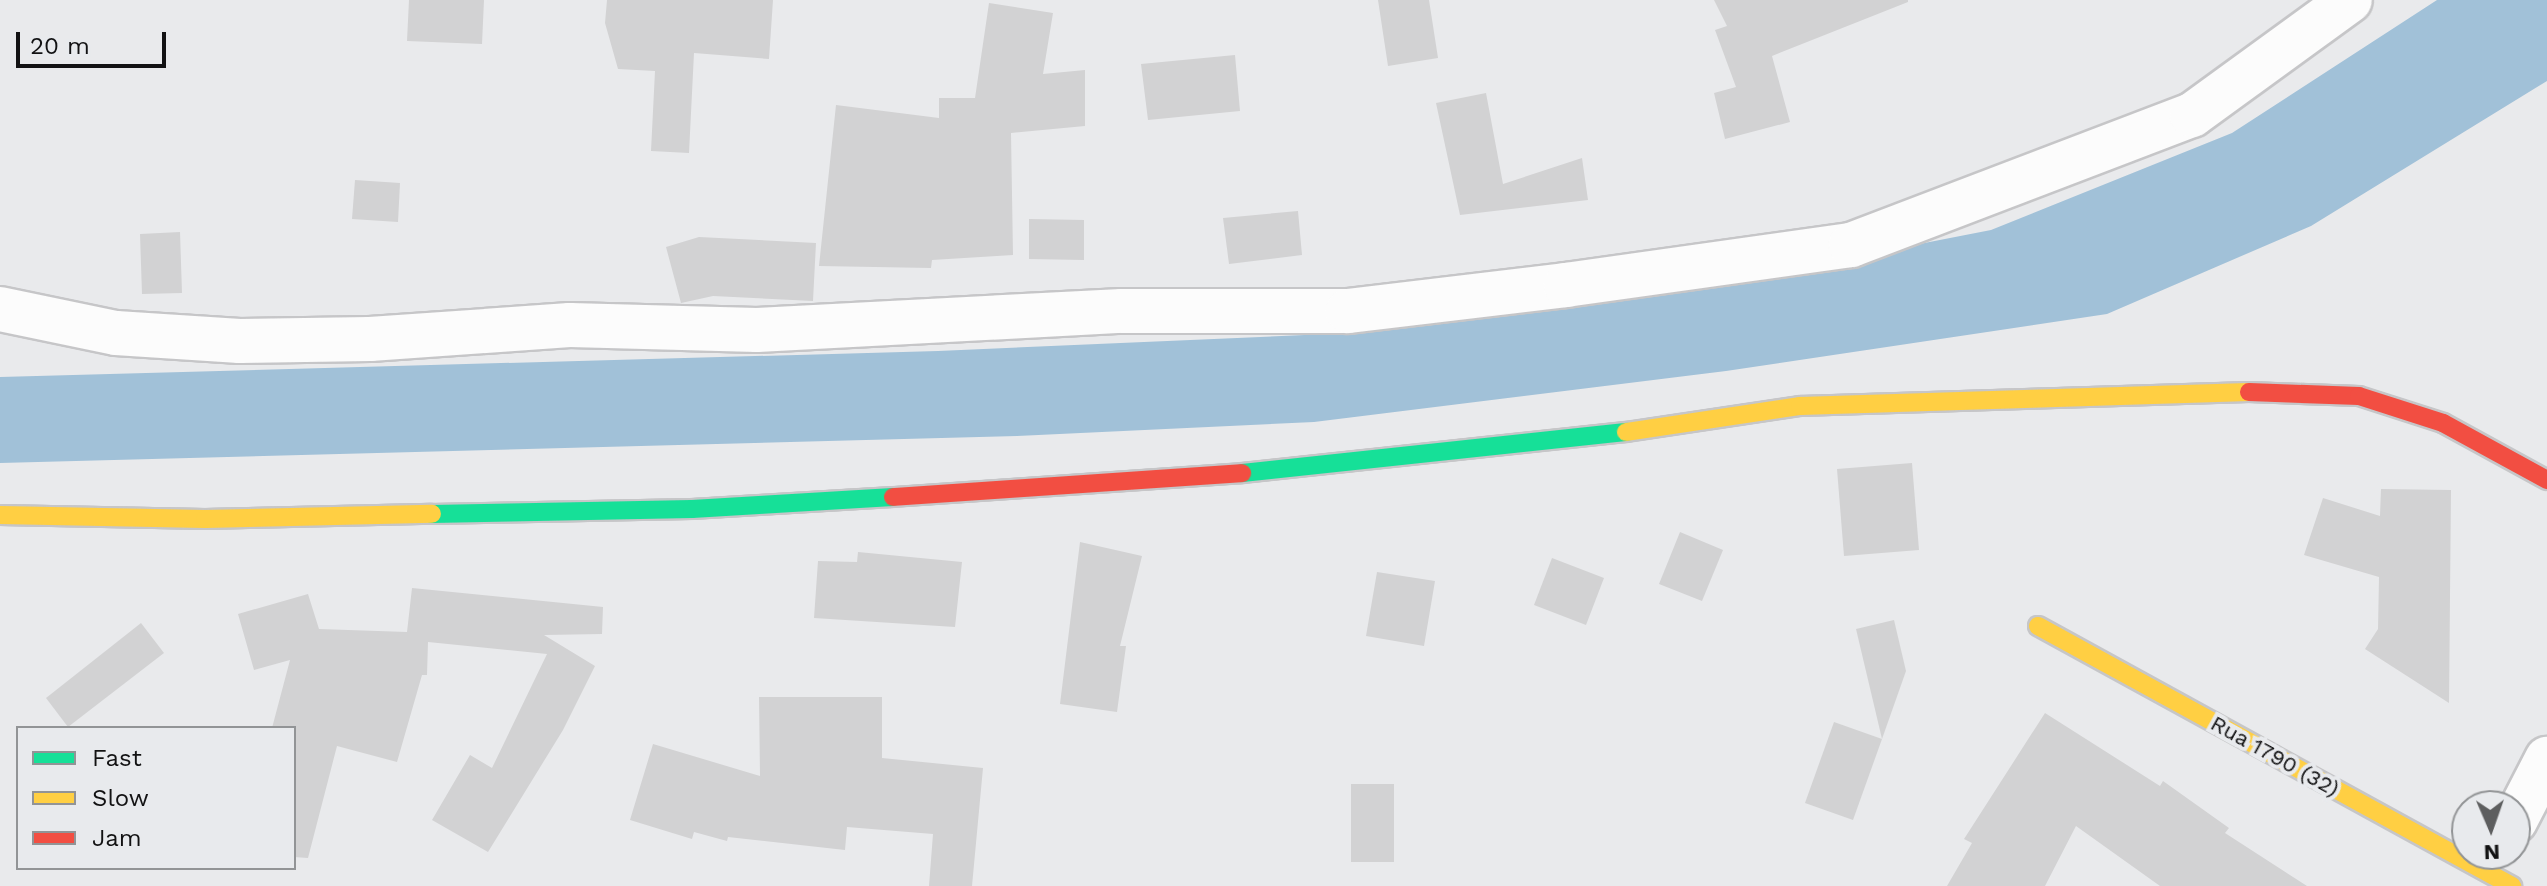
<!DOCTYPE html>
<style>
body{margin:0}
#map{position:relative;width:2547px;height:886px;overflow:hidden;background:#e9eaec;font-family:"Work Sans",sans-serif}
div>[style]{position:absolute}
.water>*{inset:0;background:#a1c1d8}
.building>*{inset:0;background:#d2d2d3}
.roads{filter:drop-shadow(2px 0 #c6c6c8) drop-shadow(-2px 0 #c6c6c8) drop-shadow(0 2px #c6c6c8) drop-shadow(0 -2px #c6c6c8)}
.street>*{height:44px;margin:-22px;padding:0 22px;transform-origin:22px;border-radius:22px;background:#fcfcfc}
.fast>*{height:18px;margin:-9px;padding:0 9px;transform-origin:9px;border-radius:9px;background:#16e098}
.slow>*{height:18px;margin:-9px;padding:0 9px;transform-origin:9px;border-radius:9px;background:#ffcf43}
.jam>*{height:18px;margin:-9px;padding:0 9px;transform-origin:9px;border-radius:9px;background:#f24e42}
span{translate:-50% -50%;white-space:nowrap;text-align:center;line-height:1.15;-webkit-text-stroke:8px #e8eaed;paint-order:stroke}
.street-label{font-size:22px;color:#121213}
.legend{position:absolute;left:16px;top:726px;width:280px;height:144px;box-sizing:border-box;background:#e8eaed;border:2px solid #929496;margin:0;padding:10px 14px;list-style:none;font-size:24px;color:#121213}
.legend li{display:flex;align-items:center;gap:16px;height:40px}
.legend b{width:40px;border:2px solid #929496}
.north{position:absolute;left:2451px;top:790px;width:80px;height:80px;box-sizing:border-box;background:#e8eaed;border:2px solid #929496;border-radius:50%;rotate:178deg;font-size:22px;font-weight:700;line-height:32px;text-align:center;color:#121213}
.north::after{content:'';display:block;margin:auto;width:28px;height:36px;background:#5d5e5f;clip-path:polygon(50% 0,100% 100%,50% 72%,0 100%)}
.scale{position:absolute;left:16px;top:32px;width:150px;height:36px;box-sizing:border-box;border:4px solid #121213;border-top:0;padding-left:10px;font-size:24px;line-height:28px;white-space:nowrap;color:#121213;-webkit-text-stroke:6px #e8eaed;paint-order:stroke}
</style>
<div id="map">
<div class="water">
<div style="clip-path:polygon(2437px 0,2547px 0,2547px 81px,2311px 226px,2107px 314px,1726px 371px,1314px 422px,1017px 436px,0 463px,0 377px,938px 351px,1350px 333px,1653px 296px,1991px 230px,2232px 133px)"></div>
</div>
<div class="building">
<div style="clip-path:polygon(409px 0,484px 0,482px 44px,407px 41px)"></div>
<div style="clip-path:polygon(607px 0,773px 0,769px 59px,694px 53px,689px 153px,651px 151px,655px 71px,618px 69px,605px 23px)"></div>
<div style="clip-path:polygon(1378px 0,1429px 0,1438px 58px,1388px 66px)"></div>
<div style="clip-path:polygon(1714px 0,1908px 0,1908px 2px,1772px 56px,1790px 122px,1725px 139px,1714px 93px,1736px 87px,1715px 30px,1727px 26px)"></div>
<div style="clip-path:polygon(989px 3px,1053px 13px,1043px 74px,1085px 70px,1085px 126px,1011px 133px,1013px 255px,932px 260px,931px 268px,819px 266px,836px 105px,939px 118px,939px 98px,975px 98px)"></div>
<div style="clip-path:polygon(1235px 55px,1240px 111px,1148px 120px,1141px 64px)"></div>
<div style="clip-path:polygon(1486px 93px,1503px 184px,1582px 158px,1588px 200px,1460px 215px,1436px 103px)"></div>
<div style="clip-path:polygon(355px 180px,400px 183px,398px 222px,352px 219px)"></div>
<div style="clip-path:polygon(1298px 211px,1302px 255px,1229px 264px,1223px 218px)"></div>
<div style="clip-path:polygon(1029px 219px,1084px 220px,1084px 260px,1029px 259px)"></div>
<div style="clip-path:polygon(180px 232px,182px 293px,142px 294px,140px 234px)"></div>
<div style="clip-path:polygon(699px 237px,816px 243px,813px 301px,713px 296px,681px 303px,666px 247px)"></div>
<div style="clip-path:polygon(1912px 463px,1919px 550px,1844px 556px,1837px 469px)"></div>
<div style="clip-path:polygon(2381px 489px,2451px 490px,2449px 703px,2365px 649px,2378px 629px,2379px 577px,2304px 555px,2323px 498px,2380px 516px)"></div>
<div style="clip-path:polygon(1680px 532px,1723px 550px,1702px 601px,1659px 584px)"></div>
<div style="clip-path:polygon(1080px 542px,1142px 556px,1120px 646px,1126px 646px,1117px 712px,1060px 704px)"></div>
<div style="clip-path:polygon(858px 552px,962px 562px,955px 627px,814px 618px,818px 561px,857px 562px)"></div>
<div style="clip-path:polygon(1552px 558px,1604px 578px,1586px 625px,1534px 605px)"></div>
<div style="clip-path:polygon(1377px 572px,1435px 581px,1424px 646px,1366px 636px)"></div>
<div style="clip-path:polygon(412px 588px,603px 607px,602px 634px,544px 635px,595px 666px,563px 730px,488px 852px,432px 820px,470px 755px,492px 768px,547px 654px,428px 642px,427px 675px,422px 675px,397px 762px,337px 746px,308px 858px,294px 857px,294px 728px,272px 728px,290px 660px,254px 670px,238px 614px,308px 594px,319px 629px,407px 632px)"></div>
<div style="clip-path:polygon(1894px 620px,1906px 671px,1882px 739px,1856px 629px)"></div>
<div style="clip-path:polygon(141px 623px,164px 653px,68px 727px,46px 698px)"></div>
<div style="clip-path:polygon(759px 697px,882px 697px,882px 758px,983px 768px,972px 886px,929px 886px,933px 834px,847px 827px,845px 850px,728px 837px,727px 841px,694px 832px,692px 839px,630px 820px,653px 744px,760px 776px)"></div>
<div style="clip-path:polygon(2045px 713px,2160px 786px,2163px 781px,2229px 828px,2225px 833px,2307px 886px,2160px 886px,2076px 826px,2045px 886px,1947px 886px,1972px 843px,1964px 839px)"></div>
<div style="clip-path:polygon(1834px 722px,1882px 739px,1853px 820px,1805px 803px)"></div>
<div style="clip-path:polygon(1351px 784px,1394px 784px,1394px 862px,1351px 862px)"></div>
</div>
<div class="roads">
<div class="street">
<div style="left:0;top:309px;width:118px;rotate:11.7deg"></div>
<div style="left:116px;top:333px;width:124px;rotate:3.7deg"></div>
<div style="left:240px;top:341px;width:130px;rotate:-0.9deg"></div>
<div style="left:370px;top:339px;width:200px;rotate:-4deg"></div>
<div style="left:570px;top:325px;width:187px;rotate:1.5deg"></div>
<div style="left:757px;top:330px;width:365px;rotate:-3deg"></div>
<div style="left:1122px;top:311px;width:226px"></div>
<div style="left:1348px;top:311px;width:220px;rotate:-6.8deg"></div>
<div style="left:1566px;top:285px;width:288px;rotate:-8deg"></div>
<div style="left:1851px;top:245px;width:365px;rotate:-20.9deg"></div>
<div style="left:2192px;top:115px;width:195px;rotate:-36deg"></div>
<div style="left:2515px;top:821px;width:70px;rotate:-62.7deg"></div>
</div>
<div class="fast">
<div style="left:1242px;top:473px;width:386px;rotate:-6.1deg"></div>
<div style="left:432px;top:514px;width:260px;rotate:-1.1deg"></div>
<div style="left:692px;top:509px;width:201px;rotate:-3.4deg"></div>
</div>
<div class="slow">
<div style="left:1626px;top:432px;width:176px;rotate:-8.5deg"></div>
<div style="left:1800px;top:406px;width:449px;rotate:-1.8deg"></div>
<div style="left:0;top:515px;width:205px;rotate:1.1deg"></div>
<div style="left:205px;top:519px;width:227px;rotate:-1.3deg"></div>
<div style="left:2038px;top:626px;width:541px;rotate:28.75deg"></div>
</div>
<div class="jam">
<div style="left:2249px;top:392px;width:110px;rotate:2.1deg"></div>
<div style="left:2359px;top:396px;width:88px;rotate:17.8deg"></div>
<div style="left:2443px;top:423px;width:119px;rotate:28.7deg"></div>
<div style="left:893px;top:497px;width:350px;rotate:-3.9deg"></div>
</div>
</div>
<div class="street-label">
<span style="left:2275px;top:756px;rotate:29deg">Rua 1790 (32)</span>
</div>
<ul class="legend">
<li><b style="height:10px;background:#16e098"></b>Fast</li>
<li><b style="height:10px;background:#ffcf43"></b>Slow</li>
<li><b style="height:10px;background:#f24e42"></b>Jam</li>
</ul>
<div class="north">N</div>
<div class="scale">20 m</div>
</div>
